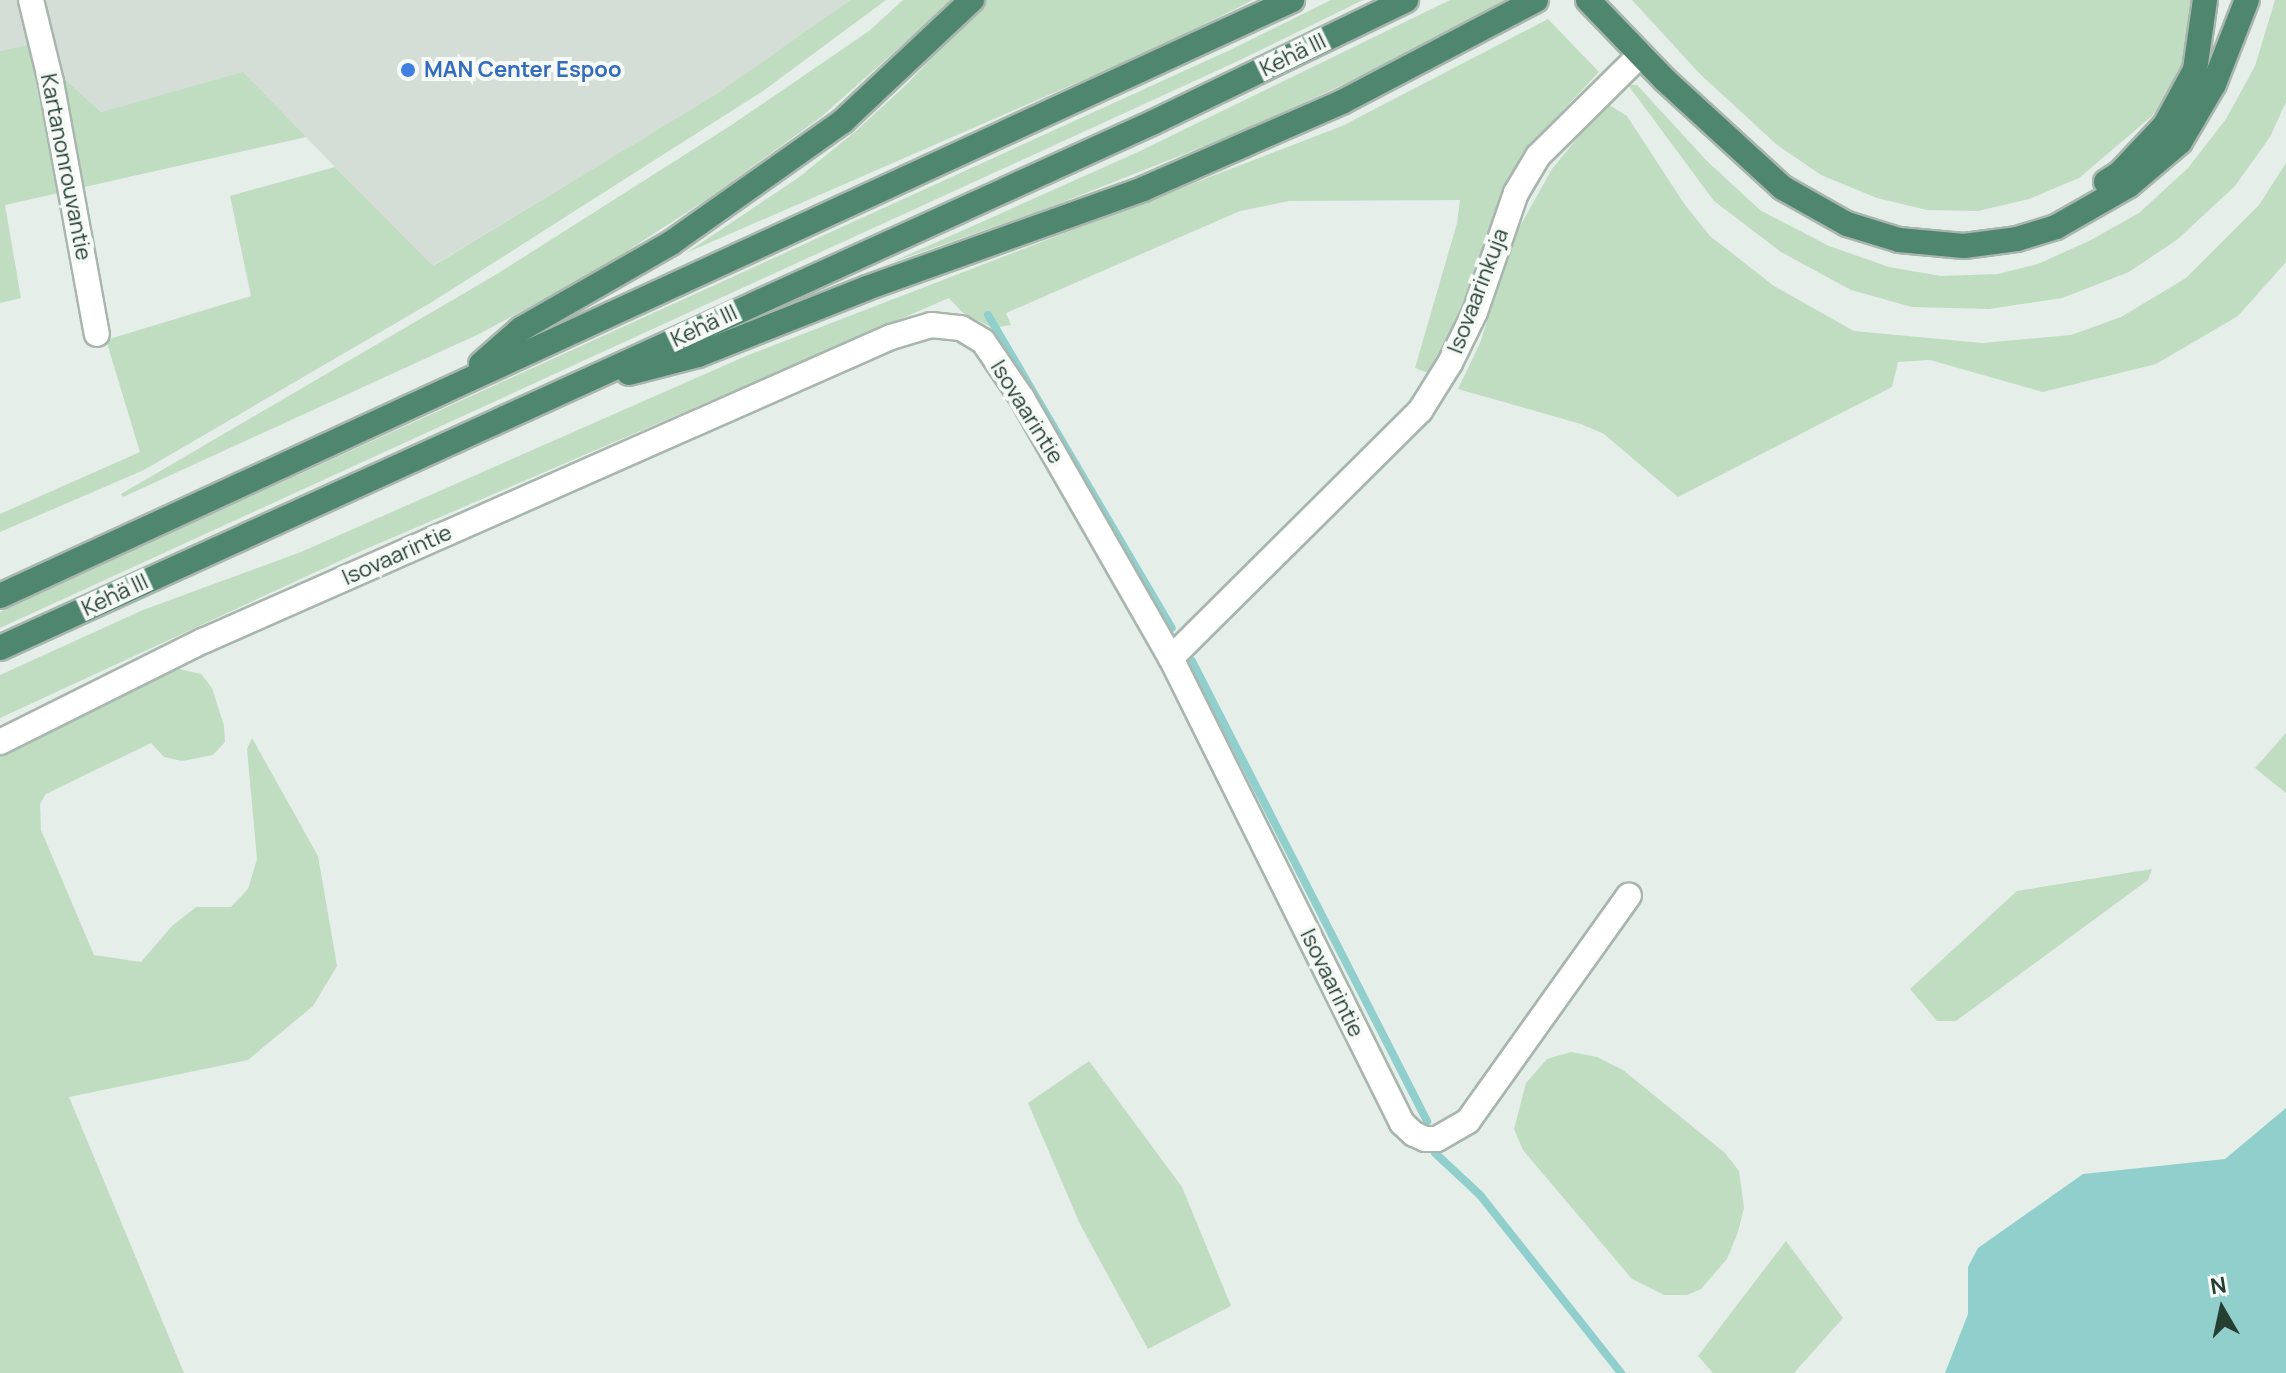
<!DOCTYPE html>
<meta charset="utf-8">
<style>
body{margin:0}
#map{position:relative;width:2286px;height:1373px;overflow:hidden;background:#e5eee8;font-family:Manrope,sans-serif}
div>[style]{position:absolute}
.built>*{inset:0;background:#d4ded7}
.green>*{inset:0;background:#c0ddc2}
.water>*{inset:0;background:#91cfcd}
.stream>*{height:8px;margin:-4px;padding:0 4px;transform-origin:4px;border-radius:4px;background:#91cfcd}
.roads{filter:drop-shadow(2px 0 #a8b6ae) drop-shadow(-2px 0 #a8b6ae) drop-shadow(0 2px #a8b6ae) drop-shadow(0 -2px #a8b6ae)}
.minor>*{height:24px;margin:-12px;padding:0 12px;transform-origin:12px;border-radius:12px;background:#fff}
.trunk>*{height:24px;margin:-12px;padding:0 12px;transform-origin:12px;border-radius:12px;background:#4f866e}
.dots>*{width:22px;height:22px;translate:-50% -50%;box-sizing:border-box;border:4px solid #f6faf7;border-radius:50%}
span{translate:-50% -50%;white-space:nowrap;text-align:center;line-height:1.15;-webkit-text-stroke:8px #f6faf7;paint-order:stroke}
.street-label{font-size:22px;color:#253f33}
.shop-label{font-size:22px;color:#366cbe;font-weight:700}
.left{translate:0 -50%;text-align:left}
.north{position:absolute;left:2182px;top:1269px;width:80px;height:80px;-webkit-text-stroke:6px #f6faf7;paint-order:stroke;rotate:351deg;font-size:22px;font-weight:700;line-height:32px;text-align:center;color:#253f33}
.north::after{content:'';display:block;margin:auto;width:28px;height:36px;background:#253f33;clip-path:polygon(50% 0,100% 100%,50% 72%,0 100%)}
</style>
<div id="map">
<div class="built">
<div style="clip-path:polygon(0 0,850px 0,721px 92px,432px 266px,243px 73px,101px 112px,27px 45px,0 51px)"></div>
</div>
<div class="green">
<div style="clip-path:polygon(850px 0,886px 0,763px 91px,432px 302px,144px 470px,0 532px,0 514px,140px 452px,106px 340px,251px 296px,230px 196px,335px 167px,433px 266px,720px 92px)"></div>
<div style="clip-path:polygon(903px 0,953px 0,821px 117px,709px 198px,590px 275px,479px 334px,123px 497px,121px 494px,497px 274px,730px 126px,869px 31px)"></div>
<div style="clip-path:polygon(986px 0,1253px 0,1157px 48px,686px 253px,798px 178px,857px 130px,907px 84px)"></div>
<div style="clip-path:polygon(1331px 0,1363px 0,1238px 61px,0 628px,0 612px,52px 587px,1230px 50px)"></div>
<div style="clip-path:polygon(1450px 0,1509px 0,1397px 60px,1240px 132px,1048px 208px,890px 263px,1138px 152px)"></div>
<div style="clip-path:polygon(1632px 0,2193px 0,2192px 34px,2178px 78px,2152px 116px,2079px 178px,2029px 199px,1978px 211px,1927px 210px,1877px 198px,1821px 175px,1776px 144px,1700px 74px)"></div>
<div style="clip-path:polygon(2275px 0,2286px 0,2286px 102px,2270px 137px,2235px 186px,2178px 239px,2129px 272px,2062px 298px,1989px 309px,1912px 307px,1851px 290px,1781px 252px,1714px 201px,1628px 85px,1637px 85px,1707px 161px,1760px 210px,1829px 246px,1889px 267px,1941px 276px,1998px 274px,2038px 264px,2089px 241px,2139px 213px,2188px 168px,2226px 119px,2255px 66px)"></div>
<div style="clip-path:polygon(1548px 19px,1599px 72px,1535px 140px,1502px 195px,1470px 287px,1431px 374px,1415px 368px,1457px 223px,1460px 200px,1289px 201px,1240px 211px,1006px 313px,1011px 325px,993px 328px,963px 313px,949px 298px,359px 552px,0 718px,0 675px,143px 610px,301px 552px,746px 356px,1342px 126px)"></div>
<div style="clip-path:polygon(27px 45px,101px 112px,243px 72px,306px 137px,5px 205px,21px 298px,0 303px,0 51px)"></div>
<div style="clip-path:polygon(1606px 103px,1627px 116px,1685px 205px,1710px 236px,1774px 286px,1854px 331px,1982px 343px,2071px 335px,2121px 317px,2186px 278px,2259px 205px,2286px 163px,2286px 262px,2238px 316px,2156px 364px,2043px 392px,1930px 360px,1898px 362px,1892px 387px,1678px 497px,1604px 434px,1581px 424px,1458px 389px,1480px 343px,1515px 235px,1552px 169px)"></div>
<div style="clip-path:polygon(179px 669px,201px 674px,212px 688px,224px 726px,225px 742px,213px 755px,182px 761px,164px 757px,151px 743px,46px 794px,40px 804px,41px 830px,94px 955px,141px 962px,172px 926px,196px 907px,231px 907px,248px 889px,257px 859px,247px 749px,252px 738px,318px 856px,337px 966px,313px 1006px,248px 1060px,69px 1097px,184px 1373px,0 1373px,0 753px,155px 676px)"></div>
<div style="clip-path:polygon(2286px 733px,2286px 793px,2255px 768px)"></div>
<div style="clip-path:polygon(2152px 869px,2148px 880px,1956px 1021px,1937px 1021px,1910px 989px,2017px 891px)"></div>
<div style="clip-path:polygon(1571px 1052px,1597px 1057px,1623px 1070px,1725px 1153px,1739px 1171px,1744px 1208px,1738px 1232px,1727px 1259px,1701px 1289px,1687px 1295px,1664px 1295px,1632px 1279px,1523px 1150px,1514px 1129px,1526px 1083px,1547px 1059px)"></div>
<div style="clip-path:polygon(1089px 1061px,1182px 1187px,1231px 1306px,1148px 1349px,1080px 1224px,1028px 1103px)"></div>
<div style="clip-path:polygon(1786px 1241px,1843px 1318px,1794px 1373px,1713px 1373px,1698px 1356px)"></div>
</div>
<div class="water">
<div style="clip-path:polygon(2286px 1108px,2286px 1373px,1945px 1373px,1968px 1314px,1968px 1267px,1978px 1248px,2083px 1174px,2225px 1159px)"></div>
</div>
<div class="stream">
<div style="left:988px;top:315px;width:363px;rotate:59.6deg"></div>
<div style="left:1192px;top:661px;width:517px;rotate:62.94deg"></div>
<div style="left:1435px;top:1153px;width:62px;rotate:43deg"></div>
<div style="left:1480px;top:1195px;width:227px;rotate:51.6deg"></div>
</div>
<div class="roads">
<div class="minor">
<div style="left:31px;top:0;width:84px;rotate:76.3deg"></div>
<div style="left:51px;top:82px;width:256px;rotate:79.7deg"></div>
<div style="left:1171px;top:658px;width:351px;rotate:-44.8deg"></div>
<div style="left:1420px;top:411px;width:57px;rotate:-58deg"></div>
<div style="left:1450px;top:363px;width:57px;rotate:-63.9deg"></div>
<div style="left:1475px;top:312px;width:126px;rotate:-71deg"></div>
<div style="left:1516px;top:193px;width:43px;rotate:-59.3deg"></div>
<div style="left:1538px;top:156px;width:144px;rotate:-44.7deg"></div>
<div style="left:0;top:742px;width:227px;rotate:-26.5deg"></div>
<div style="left:203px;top:641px;width:752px;rotate:-23.84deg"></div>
<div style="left:891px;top:337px;width:42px;rotate:-16.7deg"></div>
<div style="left:931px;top:325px;width:30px;rotate:6deg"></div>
<div style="left:961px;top:328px;width:26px;rotate:31deg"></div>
<div style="left:983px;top:341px;width:69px;rotate:55.6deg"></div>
<div style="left:1022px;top:398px;width:300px;rotate:60.2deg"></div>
<div style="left:1171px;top:658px;width:519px;rotate:63.58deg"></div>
<div style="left:1402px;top:1123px;width:16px;rotate:43deg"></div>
<div style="left:1414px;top:1134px;width:12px;rotate:24deg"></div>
<div style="left:1425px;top:1139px;width:12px"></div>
<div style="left:1437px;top:1139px;width:36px;rotate:-30deg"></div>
<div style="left:1468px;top:1121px;width:277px;rotate:-54.5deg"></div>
</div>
<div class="trunk">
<div style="left:1588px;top:0;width:111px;rotate:46.1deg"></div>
<div style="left:1665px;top:80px;width:160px;rotate:42.5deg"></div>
<div style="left:1783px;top:188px;width:73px;rotate:29.4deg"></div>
<div style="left:1847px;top:224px;width:54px;rotate:17.1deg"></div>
<div style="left:1899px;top:240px;width:65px;rotate:5.3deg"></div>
<div style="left:1964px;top:246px;width:53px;rotate:-7.5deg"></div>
<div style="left:2017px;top:239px;width:41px;rotate:-17.1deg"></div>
<div style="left:2056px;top:227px;width:83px;rotate:-29.7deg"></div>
<div style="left:2128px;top:186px;width:68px;rotate:-40.2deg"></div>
<div style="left:2180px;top:142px;width:67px;rotate:-59.6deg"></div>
<div style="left:2214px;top:84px;width:90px;rotate:-68.6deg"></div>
<div style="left:2106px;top:182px;width:15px;rotate:-32deg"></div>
<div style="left:2119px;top:174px;width:67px;rotate:-46.8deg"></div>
<div style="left:2165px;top:125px;width:63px;rotate:-61.4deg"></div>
<div style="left:2195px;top:70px;width:71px;rotate:-81.9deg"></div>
<div style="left:481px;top:364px;width:53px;rotate:-41.2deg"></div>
<div style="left:521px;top:329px;width:173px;rotate:-29.8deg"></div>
<div style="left:671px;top:243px;width:211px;rotate:-35.3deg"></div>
<div style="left:843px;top:121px;width:177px;rotate:-43.2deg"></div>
<div style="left:629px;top:373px;width:71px;rotate:-14.6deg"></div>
<div style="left:698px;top:355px;width:182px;rotate:-21.6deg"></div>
<div style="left:867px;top:288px;width:293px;rotate:-19.7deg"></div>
<div style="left:1143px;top:189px;width:217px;rotate:-23.6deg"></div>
<div style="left:1342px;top:102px;width:219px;rotate:-27.7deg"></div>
<div style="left:0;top:596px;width:1423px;rotate:-24.76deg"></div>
<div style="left:0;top:648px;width:1268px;rotate:-24.5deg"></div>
<div style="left:1154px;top:122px;width:280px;rotate:-25.8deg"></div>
</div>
</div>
<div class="dots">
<div style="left:408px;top:70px;background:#3f7fe0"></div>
</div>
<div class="street-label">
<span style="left:1293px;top:55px;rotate:-26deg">Kehä III</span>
<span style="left:66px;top:167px;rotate:79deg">Kartanonrouvantie</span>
<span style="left:1478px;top:291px;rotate:-69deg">Isovaarinkuja</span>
<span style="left:704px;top:326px;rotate:-25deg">Kehä III</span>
<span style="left:1027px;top:412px;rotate:58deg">Isovaarintie</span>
<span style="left:397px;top:555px;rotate:-24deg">Isovaarintie</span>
<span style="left:115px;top:595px;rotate:-25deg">Kehä III</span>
<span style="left:1332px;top:983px;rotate:64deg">Isovaarintie</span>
</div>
<div class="shop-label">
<span class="left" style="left:424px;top:70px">MAN Center Espoo</span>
</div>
<div class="north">N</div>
</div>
